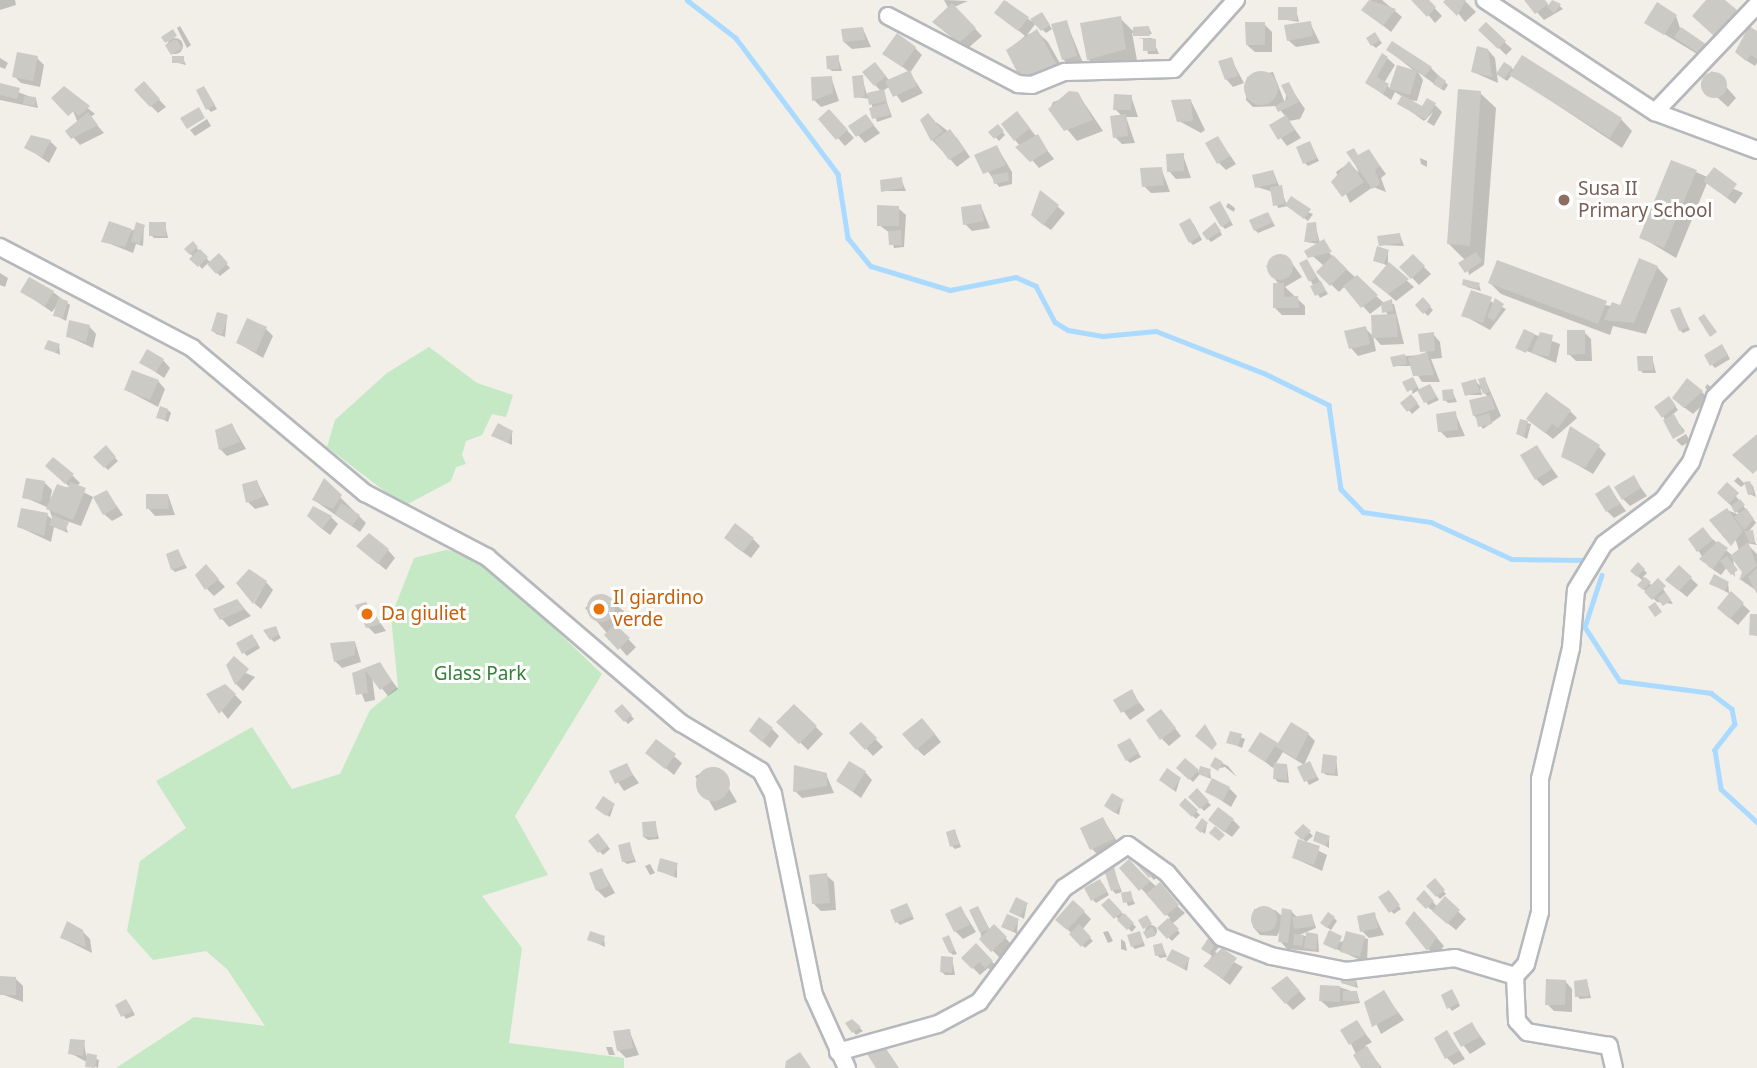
<!DOCTYPE html>
<style>
body{margin:0}
#map{position:relative;width:1757px;height:1068px;overflow:hidden;background:#f1efe8;font-family:"Noto Sans",sans-serif}
div>[style]{position:absolute}
.green>*{inset:0;background:#c5e8c5}
.shadow>*{inset:0;background:#0003}
.round{border-radius:50%}
.stream>*{height:4.5px;margin:-2.25px;padding:0 2.25px;transform-origin:2.25px;border-radius:2.25px;background:#aadaff}
.building>*{inset:0;background:#cccac5}
.roads{filter:drop-shadow(2px 0 #b5b8bc) drop-shadow(-2px 0 #b5b8bc) drop-shadow(0 2px #b5b8bc) drop-shadow(0 -2px #b5b8bc)}
.minor>*{height:16px;margin:-8px;padding:0 8px;transform-origin:8px;border-radius:8px;background:#fff}
.dots>*{width:19px;height:19px;translate:-50% -50%;box-sizing:border-box;border:4px solid #fff;border-radius:50%}
span{translate:-50% -50%;white-space:nowrap;text-align:center;line-height:1.15;-webkit-text-stroke:6px #fff;paint-order:stroke}
.education-label{font-size:19px;color:#785e54}
.left{translate:0 -50%;text-align:left}
.food-label{font-size:19px;color:#c56008}
.park-label{font-size:19px;color:#348238}
</style>
<div id="map">
<div class="green">
<div style="clip-path:polygon(429px 347px,477px 383px,513px 395px,506px 417px,492px 414px,482px 435px,466px 441px,462px 455px,466px 464px,456px 467px,451px 481px,404px 506px,327px 447px,335px 420px,387px 373px)"></div>
<div style="clip-path:polygon(446px 550px,477px 555px,602px 674px,515px 816px,548px 875px,482px 896px,522px 948px,509px 1043px,624px 1058px,624px 1068px,116px 1068px,194px 1017px,265px 1026px,227px 969px,206px 951px,153px 960px,127px 931px,140px 861px,186px 828px,156px 781px,252px 727px,292px 789px,340px 774px,370px 710px,398px 687px,391px 617px,414px 558px)"></div>
</div>
<div class="shadow">
<div style="clip-path:polygon(0 0,15px 0,16px 5px,0 10px)"></div>
<div style="clip-path:polygon(944px 0,968px 1px,954px 7px,982px 36px,967px 49px,942px 29px,949px 9px)"></div>
<div style="clip-path:polygon(1371px 0,1382px 0,1402px 17px,1391px 32px,1364px 10px)"></div>
<div style="clip-path:polygon(1416px 0,1427px 0,1442px 16px,1435px 23px)"></div>
<div style="clip-path:polygon(1448px 0,1464px 0,1476px 12px,1465px 22px)"></div>
<div style="clip-path:polygon(1526px 0,1544px 0,1550px 7px,1554px 1px,1563px 9px,1544px 20px)"></div>
<div style="clip-path:polygon(1709px 0,1723px 0,1743px 19px,1723px 42px,1702px 23px)"></div>
<div style="clip-path:polygon(1006px 1px,1031px 21px,1045px 18px,1052px 29px,1046px 33px,1036px 23px,1027px 35px,1036px 31px,1048px 42px,1067px 76px,1035px 92px,1008px 50px,1025px 36px,996px 12px)"></div>
<div style="clip-path:polygon(1296px 9px,1299px 22px,1280px 19px)"></div>
<div style="clip-path:polygon(1676px 16px,1680px 28px,1709px 48px,1712px 63px,1646px 23px)"></div>
<div style="clip-path:polygon(1120px 18px,1135px 33px,1149px 28px,1152px 34px,1132px 33px,1137px 60px,1100px 71px,1088px 59px)"></div>
<div style="clip-path:polygon(1066px 21px,1083px 63px,1071px 67px,1063px 59px)"></div>
<div style="clip-path:polygon(1310px 23px,1320px 43px,1296px 47px,1288px 40px)"></div>
<div style="clip-path:polygon(1264px 24px,1272px 32px,1272px 52px,1255px 52px,1247px 45px)"></div>
<div style="clip-path:polygon(1486px 25px,1512px 49px,1506px 55px,1481px 30px)"></div>
<div style="clip-path:polygon(180px 26px,191px 45px,187px 48px,177px 28px)"></div>
<div style="clip-path:polygon(863px 29px,871px 47px,852px 49px,844px 42px)"></div>
<div style="clip-path:polygon(1757px 36px,1757px 63px,1755px 66px,1744px 59px)"></div>
<div style="clip-path:polygon(1138px 38px,1152px 38px,1159px 54px,1148px 54px,1145px 39px)"></div>
<div style="clip-path:polygon(1378px 38px,1382px 43px,1376px 48px,1372px 45px)"></div>
<div class="round" style="left:167px;top:38px;width:16px;height:16px"></div>
<div style="clip-path:polygon(915px 48px,922px 55px,910px 73px,923px 93px,902px 103px,890px 86px,883px 91px,892px 117px,877px 122px,870px 99px,856px 97px,862px 77px,867px 95px,882px 92px,875px 85px,882px 72px,890px 81px,909px 72px,885px 53px)"></div>
<div style="clip-path:polygon(1388px 50px,1431px 68px,1448px 85px,1444px 91px,1418px 72px,1423px 80px,1417px 101px,1407px 100px,1422px 108px,1435px 105px,1442px 112px,1434px 126px,1427px 122px,1433px 112px,1424px 121px,1399px 103px,1403px 97px,1395px 92px,1391px 100px,1367px 83px,1387px 58px,1395px 65px,1384px 83px,1391px 89px,1398px 67px,1417px 73px)"></div>
<div style="clip-path:polygon(1488px 50px,1495px 58px,1498px 83px,1473px 72px)"></div>
<div style="clip-path:polygon(838px 57px,842px 71px,832px 71px,828px 68px)"></div>
<div style="clip-path:polygon(0 58px,8px 63px,5px 69px,0 67px)"></div>
<div style="clip-path:polygon(37px 58px,44px 65px,40px 87px,21px 83px,14px 76px)"></div>
<div style="clip-path:polygon(183px 58px,186px 65px,174px 62px)"></div>
<div style="clip-path:polygon(1231px 59px,1244px 83px,1233px 87px,1226px 79px)"></div>
<div style="clip-path:polygon(1511px 68px,1621px 119px,1632px 131px,1622px 148px,1512px 75px,1507px 81px,1501px 77px)"></div>
<div style="clip-path:polygon(1712px 71px,1736px 98px,1728px 107px,1701px 83px)"></div>
<div style="clip-path:polygon(1273px 72px,1285px 103px,1288px 84px,1305px 109px,1300px 119px,1289px 121px,1301px 138px,1287px 146px,1272px 126px,1286px 117px,1277px 106px,1253px 107px,1246px 100px,1247px 77px)"></div>
<div style="clip-path:polygon(831px 77px,839px 101px,821px 107px,814px 100px)"></div>
<div style="clip-path:polygon(0 85px,36px 99px,38px 108px,0 100px)"></div>
<div style="clip-path:polygon(204px 88px,217px 109px,211px 112px,208px 109px)"></div>
<div style="clip-path:polygon(64px 89px,95px 114px,90px 117px,104px 133px,80px 145px,73px 137px,78px 123px)"></div>
<div style="clip-path:polygon(151px 91px,166px 107px,158px 113px,151px 106px)"></div>
<div style="clip-path:polygon(1480px 93px,1496px 108px,1484px 265px,1469px 275px,1466px 261px,1448px 243px)"></div>
<div style="clip-path:polygon(1078px 94px,1103px 131px,1077px 141px,1050px 109px,1053px 102px)"></div>
<div style="clip-path:polygon(1131px 96px,1138px 117px,1126px 117px,1135px 143px,1122px 144px,1115px 137px,1122px 116px,1115px 109px)"></div>
<div style="clip-path:polygon(1191px 101px,1205px 130px,1201px 133px,1179px 121px)"></div>
<div style="clip-path:polygon(866px 116px,880px 133px,865px 143px,851px 127px)"></div>
<div style="clip-path:polygon(207px 119px,211px 126px,195px 136px,190px 130px)"></div>
<div style="clip-path:polygon(821px 119px,837px 119px,854px 138px,845px 146px)"></div>
<div style="clip-path:polygon(1024px 121px,1054px 159px,1039px 168px,1015px 140px)"></div>
<div style="clip-path:polygon(936px 122px,957px 138px,970px 157px,957px 167px,950px 159px,932px 140px)"></div>
<div style="clip-path:polygon(998px 126px,1005px 135px,999px 141px,991px 132px)"></div>
<div style="clip-path:polygon(1218px 138px,1236px 164px,1226px 170px,1218px 162px)"></div>
<div style="clip-path:polygon(50px 141px,57px 148px,49px 163px,26px 147px)"></div>
<div style="clip-path:polygon(1310px 143px,1319px 161px,1308px 166px,1305px 163px)"></div>
<div style="clip-path:polygon(997px 147px,1012px 172px,1012px 184px,999px 187px,977px 156px)"></div>
<div style="clip-path:polygon(1369px 151px,1386px 174px,1381px 178px,1386px 192px,1373px 187px,1350px 203px,1336px 172px,1349px 163px,1359px 173px,1353px 159px)"></div>
<div style="clip-path:polygon(1183px 155px,1191px 178px,1176px 179px,1169px 171px)"></div>
<div style="clip-path:polygon(1420px 158px,1427px 161px,1427px 167px,1421px 164px)"></div>
<div style="clip-path:polygon(1161px 168px,1170px 192px,1151px 193px,1144px 186px)"></div>
<div style="clip-path:polygon(1273px 171px,1287px 205px,1313px 214px,1308px 221px,1288px 206px,1278px 208px,1273px 192px,1257px 187px)"></div>
<div style="clip-path:polygon(1696px 172px,1743px 193px,1735px 204px,1707px 183px,1676px 258px,1641px 237px)"></div>
<div style="clip-path:polygon(901px 179px,906px 191px,883px 191px)"></div>
<div style="clip-path:polygon(1228px 203px,1235px 208px,1234px 212px,1226px 207px)"></div>
<div style="clip-path:polygon(981px 206px,990px 228px,972px 231px,965px 224px)"></div>
<div style="clip-path:polygon(1057px 206px,1065px 213px,1051px 230px,1041px 223px)"></div>
<div style="clip-path:polygon(1222px 206px,1233px 225px,1225px 229px,1222px 226px)"></div>
<div style="clip-path:polygon(898px 208px,906px 215px,904px 247px,894px 248px,890px 233px,879px 225px)"></div>
<div style="clip-path:polygon(1268px 214px,1275px 226px,1258px 233px,1255px 230px)"></div>
<div style="clip-path:polygon(1193px 223px,1202px 240px,1193px 245px,1190px 242px)"></div>
<div style="clip-path:polygon(165px 224px,168px 238px,154px 238px,151px 235px)"></div>
<div style="clip-path:polygon(1315px 224px,1320px 243px,1336px 260px,1384px 303px,1394px 304px,1404px 344px,1381px 345px,1373px 336px,1376px 351px,1358px 356px,1351px 348px,1365px 328px,1374px 337px,1388px 316px,1383px 304px,1370px 314px,1345px 286px,1339px 292px,1318px 272px,1324px 266px,1307px 251px,1319px 244px,1306px 242px)"></div>
<div style="clip-path:polygon(144px 226px,143px 246px,136px 244px,133px 253px,103px 241px)"></div>
<div style="clip-path:polygon(1218px 227px,1222px 235px,1211px 242px,1208px 239px)"></div>
<div style="clip-path:polygon(1400px 235px,1404px 246px,1380px 245px)"></div>
<div style="clip-path:polygon(193px 244px,211px 263px,219px 256px,230px 268px,220px 276px,208px 263px,202px 269px,187px 249px)"></div>
<div style="clip-path:polygon(1388px 251px,1388px 264px,1414px 287px,1396px 301px,1382px 289px,1388px 266px,1375px 260px)"></div>
<div style="clip-path:polygon(1286px 255px,1302px 277px,1285px 287px,1305px 306px,1305px 315px,1282px 315px,1275px 308px,1279px 285px,1266px 266px)"></div>
<div style="clip-path:polygon(1413px 256px,1431px 274px,1419px 285px,1402px 267px)"></div>
<div style="clip-path:polygon(1309px 264px,1328px 294px,1320px 298px,1311px 281px)"></div>
<div style="clip-path:polygon(1657px 267px,1668px 279px,1646px 334px,1613px 326px,1610px 335px,1501px 294px,1490px 283px,1621px 308px)"></div>
<div style="clip-path:polygon(0 273px,8px 278px,5px 287px,0 285px)"></div>
<div style="clip-path:polygon(1464px 284px,1479px 285px,1481px 291px,1467px 287px)"></div>
<div style="clip-path:polygon(23px 292px,53px 292px,70px 305px,66px 321px,55px 315px,57px 305px,52px 312px)"></div>
<div style="clip-path:polygon(1472px 292px,1506px 309px,1490px 330px,1463px 315px)"></div>
<div style="clip-path:polygon(1423px 300px,1433px 310px,1428px 316px,1417px 305px)"></div>
<div style="clip-path:polygon(1680px 309px,1690px 330px,1683px 333px,1680px 330px)"></div>
<div style="clip-path:polygon(227px 317px,225px 337px,216px 334px,213px 331px)"></div>
<div style="clip-path:polygon(89px 326px,96px 334px,93px 348px,67px 336px)"></div>
<div style="clip-path:polygon(266px 329px,273px 336px,263px 358px,238px 343px)"></div>
<div style="clip-path:polygon(1525px 331px,1560px 344px,1556px 363px,1517px 347px)"></div>
<div style="clip-path:polygon(1584px 332px,1591px 339px,1592px 361px,1576px 361px,1569px 354px)"></div>
<div style="clip-path:polygon(1433px 334px,1440px 342px,1442px 358px,1431px 359px,1440px 382px,1422px 382px,1412px 366px,1394px 366px,1404px 356px,1425px 355px)"></div>
<div style="clip-path:polygon(59px 345px,60px 355px,46px 348px)"></div>
<div style="clip-path:polygon(1725px 350px,1730px 359px,1715px 368px,1712px 365px)"></div>
<div style="clip-path:polygon(1652px 357px,1656px 373px,1643px 373px,1640px 370px)"></div>
<div style="clip-path:polygon(163px 360px,170px 368px,164px 378px,141px 362px)"></div>
<div style="clip-path:polygon(1413px 379px,1420px 391px,1430px 386px,1439px 400px,1428px 405px,1419px 390px,1412px 394px)"></div>
<div style="clip-path:polygon(1485px 379px,1501px 416px,1483px 429px,1474px 415px,1488px 397px,1480px 388px,1482px 395px,1466px 395px,1475px 381px,1483px 388px)"></div>
<div style="clip-path:polygon(158px 381px,165px 389px,158px 407px,126px 390px)"></div>
<div style="clip-path:polygon(1707px 384px,1716px 391px,1714px 394px,1705px 388px)"></div>
<div style="clip-path:polygon(1452px 391px,1457px 402px,1448px 403px,1445px 400px)"></div>
<div style="clip-path:polygon(1702px 392px,1709px 399px,1693px 414px,1681px 405px)"></div>
<div style="clip-path:polygon(1411px 396px,1420px 407px,1412px 414px,1403px 403px)"></div>
<div style="clip-path:polygon(1672px 402px,1678px 410px,1672px 415px,1685px 431px,1674px 437px,1663px 416px)"></div>
<div style="clip-path:polygon(168px 410px,171px 413px,168px 422px,158px 417px)"></div>
<div style="clip-path:polygon(1570px 411px,1577px 418px,1553px 439px,1528px 419px)"></div>
<div style="clip-path:polygon(1455px 413px,1465px 436px,1447px 438px,1440px 431px)"></div>
<div style="clip-path:polygon(1521px 421px,1531px 424px,1527px 439px,1518px 434px)"></div>
<div style="clip-path:polygon(232px 425px,246px 449px,227px 456px,220px 449px)"></div>
<div style="clip-path:polygon(512px 432px,512px 445px,493px 436px)"></div>
<div style="clip-path:polygon(1686px 434px,1690px 441px,1682px 446px,1676px 440px)"></div>
<div style="clip-path:polygon(1537px 447px,1558px 477px,1543px 486px,1536px 479px)"></div>
<div style="clip-path:polygon(1599px 447px,1606px 454px,1593px 474px,1562px 456px)"></div>
<div style="clip-path:polygon(106px 448px,118px 461px,108px 470px,95px 457px)"></div>
<div style="clip-path:polygon(54px 473px,72px 475px,80px 483px,75px 488px,93px 497px,81px 526px,64px 520px,68px 533px,54px 527px,51px 542px,19px 527px,47px 515px,53px 520px,49px 508px,24px 497px,45px 483px,52px 490px,50px 500px,58px 486px,71px 488px)"></div>
<div style="clip-path:polygon(1633px 477px,1647px 496px,1630px 506px,1623px 499px)"></div>
<div style="clip-path:polygon(1738px 477px,1745px 484px,1741px 487px,1734px 481px)"></div>
<div style="clip-path:polygon(324px 481px,366px 523px,360px 532px,314px 500px)"></div>
<div style="clip-path:polygon(257px 482px,269px 505px,255px 509px,248px 502px)"></div>
<div style="clip-path:polygon(1750px 483px,1753px 486px,1756px 497px,1749px 494px)"></div>
<div style="clip-path:polygon(1727px 484px,1756px 523px,1748px 532px,1757px 545px,1746px 543px,1757px 554px,1757px 591px,1741px 580px,1745px 569px,1733px 558px,1735px 577px,1727px 567px,1721px 575px,1708px 566px,1698px 550px,1710px 537px,1733px 556px,1739px 551px,1727px 510px,1740px 515px,1719px 493px)"></div>
<div style="clip-path:polygon(1609px 488px,1626px 511px,1614px 518px,1607px 511px)"></div>
<div style="clip-path:polygon(107px 492px,123px 515px,112px 521px,104px 514px)"></div>
<div style="clip-path:polygon(168px 495px,175px 515px,155px 516px,148px 508px)"></div>
<div style="clip-path:polygon(331px 517px,338px 524px,330px 535px,316px 524px)"></div>
<div style="clip-path:polygon(753px 539px,760px 546px,751px 558px,733px 545px)"></div>
<div style="clip-path:polygon(388px 550px,395px 558px,386px 570px,366px 553px)"></div>
<div style="clip-path:polygon(178px 551px,187px 568px,175px 572px,172px 569px)"></div>
<div style="clip-path:polygon(1638px 564px,1647px 573px,1643px 577px,1652px 586px,1658px 581px,1673px 604px,1657px 602px,1639px 585px,1643px 581px,1632px 571px)"></div>
<div style="clip-path:polygon(1679px 567px,1698px 585px,1687px 597px,1675px 587px)"></div>
<div style="clip-path:polygon(213px 574px,225px 587px,214px 596px,207px 589px)"></div>
<div style="clip-path:polygon(266px 582px,273px 590px,261px 609px,254px 603px)"></div>
<div style="clip-path:polygon(1728px 583px,1729px 592px,1750px 611px,1738px 625px,1726px 615px,1730px 594px,1712px 584px)"></div>
<div style="clip-path:polygon(602px 595px,624px 611px,613px 624px,636px 647px,627px 656px,585px 608px)"></div>
<div style="clip-path:polygon(237px 601px,251px 616px,229px 627px,222px 619px)"></div>
<div style="clip-path:polygon(366px 604px,373px 612px,386px 631px,375px 634px,368px 627px)"></div>
<div style="clip-path:polygon(275px 628px,281px 638px,274px 642px,271px 639px)"></div>
<div style="clip-path:polygon(255px 639px,260px 648px,247px 656px,244px 653px)"></div>
<div style="clip-path:polygon(355px 642px,361px 662px,342px 668px,335px 661px)"></div>
<div style="clip-path:polygon(380px 664px,398px 689px,388px 696px,372px 676px,375px 700px,365px 702px,354px 674px)"></div>
<div style="clip-path:polygon(228px 665px,255px 677px,243px 691px,236px 684px)"></div>
<div style="clip-path:polygon(1131px 692px,1145px 710px,1130px 720px,1116px 701px)"></div>
<div style="clip-path:polygon(209px 695px,235px 695px,242px 702px,228px 719px)"></div>
<div style="clip-path:polygon(622px 706px,634px 719px,628px 724px,616px 711px)"></div>
<div style="clip-path:polygon(794px 706px,823px 734px,808px 750px,779px 722px)"></div>
<div style="clip-path:polygon(1168px 719px,1181px 736px,1169px 746px,1162px 739px)"></div>
<div style="clip-path:polygon(861px 724px,883px 747px,873px 756px,852px 733px)"></div>
<div style="clip-path:polygon(929px 727px,941px 742px,924px 756px,917px 749px)"></div>
<div style="clip-path:polygon(772px 729px,779px 736px,770px 748px,758px 738px)"></div>
<div style="clip-path:polygon(1231px 733px,1245px 739px,1242px 748px,1228px 742px)"></div>
<div style="clip-path:polygon(1261px 734px,1278px 746px,1308px 734px,1315px 741px,1304px 765px,1283px 752px,1273px 768px,1250px 750px)"></div>
<div style="clip-path:polygon(1130px 740px,1141px 757px,1130px 763px,1127px 760px)"></div>
<div style="clip-path:polygon(656px 741px,682px 763px,674px 775px,647px 753px)"></div>
<div style="clip-path:polygon(1336px 757px,1338px 776px,1326px 775px,1323px 772px)"></div>
<div style="clip-path:polygon(1185px 760px,1200px 773px,1210px 771px,1211px 779px,1229px 788px,1237px 796px,1231px 807px,1207px 791px,1213px 780px,1200px 774px,1193px 782px,1178px 768px)"></div>
<div style="clip-path:polygon(1222px 763px,1228px 766px,1237px 777px,1225px 767px,1215px 769px)"></div>
<div style="clip-path:polygon(1310px 763px,1319px 780px,1309px 785px,1300px 768px)"></div>
<div style="clip-path:polygon(626px 765px,639px 783px,624px 791px,611px 772px)"></div>
<div style="clip-path:polygon(1287px 765px,1289px 783px,1278px 782px,1275px 779px)"></div>
<div style="clip-path:polygon(716px 767px,737px 802px,715px 811px,695px 776px)"></div>
<div style="clip-path:polygon(865px 772px,872px 780px,861px 798px,838px 781px)"></div>
<div style="clip-path:polygon(826px 774px,834px 793px,802px 798px,795px 791px)"></div>
<div style="clip-path:polygon(1180px 779px,1176px 792px,1164px 783px)"></div>
<div style="clip-path:polygon(1197px 791px,1211px 805px,1204px 811px,1191px 797px)"></div>
<div style="clip-path:polygon(1185px 801px,1200px 815px,1196px 819px,1181px 805px)"></div>
<div style="clip-path:polygon(1122px 802px,1119px 815px,1109px 809px)"></div>
<div style="clip-path:polygon(614px 805px,610px 817px,600px 811px)"></div>
<div style="clip-path:polygon(1103px 819px,1120px 846px,1099px 856px,1092px 849px)"></div>
<div style="clip-path:polygon(1233px 820px,1240px 827px,1232px 837px,1218px 827px)"></div>
<div style="clip-path:polygon(655px 823px,659px 839px,648px 840px,644px 837px)"></div>
<div style="clip-path:polygon(1207px 824px,1205px 834px,1197px 828px)"></div>
<div style="clip-path:polygon(1303px 826px,1313px 836px,1306px 842px,1297px 833px)"></div>
<div style="clip-path:polygon(955px 831px,961px 847px,955px 849px,952px 846px)"></div>
<div style="clip-path:polygon(1329px 837px,1329px 848px,1315px 840px)"></div>
<div style="clip-path:polygon(601px 838px,610px 849px,603px 855px,591px 841px)"></div>
<div style="clip-path:polygon(1299px 841px,1327px 855px,1322px 871px,1294px 858px)"></div>
<div style="clip-path:polygon(629px 844px,636px 862px,627px 864px,623px 861px)"></div>
<div style="clip-path:polygon(650px 864px,655px 873px,650px 875px,645px 866px)"></div>
<div style="clip-path:polygon(1139px 864px,1160px 875px,1154px 880px)"></div>
<div style="clip-path:polygon(677px 865px,677px 878px,659px 871px)"></div>
<div style="clip-path:polygon(1121px 868px,1136px 868px,1185px 913px,1172px 924px,1180px 933px,1172px 941px,1159px 928px,1170px 918px)"></div>
<div style="clip-path:polygon(1113px 869px,1122px 892px,1116px 894px,1113px 891px)"></div>
<div style="clip-path:polygon(602px 870px,615px 893px,605px 898px,597px 890px)"></div>
<div style="clip-path:polygon(826px 875px,834px 882px,836px 910px,821px 911px,814px 904px)"></div>
<div style="clip-path:polygon(1435px 881px,1446px 894px,1440px 899px,1428px 886px)"></div>
<div style="clip-path:polygon(1103px 884px,1109px 895px,1096px 903px,1093px 900px)"></div>
<div style="clip-path:polygon(1123px 892px,1130px 893px,1135px 904px,1128px 906px)"></div>
<div style="clip-path:polygon(1424px 893px,1438px 907px,1445px 899px,1466px 919px,1456px 930px,1418px 899px)"></div>
<div style="clip-path:polygon(1391px 895px,1401px 909px,1394px 914px,1391px 911px)"></div>
<div style="clip-path:polygon(1109px 900px,1136px 927px,1132px 932px,1104px 905px)"></div>
<div style="clip-path:polygon(1027px 904px,1024px 919px,1012px 912px)"></div>
<div style="clip-path:polygon(907px 905px,914px 919px,900px 925px,897px 922px)"></div>
<div style="clip-path:polygon(961px 908px,976px 932px,963px 939px,955px 931px)"></div>
<div style="clip-path:polygon(1254px 909px,1275px 910px,1283px 917px,1291px 911px,1298px 918px,1312px 916px,1316px 928px,1297px 936px,1318px 936px,1319px 952px,1287px 949px,1280px 941px,1281px 928px,1277px 936px,1260px 935px,1253px 927px)"></div>
<div style="clip-path:polygon(980px 911px,990px 930px,994px 926px,1013px 946px,1000px 958px,981px 939px)"></div>
<div style="clip-path:polygon(1084px 912px,1091px 919px,1082px 930px,1093px 941px,1085px 948px,1058px 919px)"></div>
<div style="clip-path:polygon(1374px 914px,1384px 935px,1369px 938px,1362px 931px)"></div>
<div style="clip-path:polygon(1334px 918px,1337px 921px,1331px 930px,1325px 926px)"></div>
<div style="clip-path:polygon(1018px 920px,1017px 934px,1003px 926px)"></div>
<div style="clip-path:polygon(1421px 920px,1444px 946px,1435px 957px,1407px 923px)"></div>
<div class="round" style="left:1145px;top:925px;width:12px;height:12px"></div>
<div style="clip-path:polygon(82px 931px,90px 939px,92px 953px,62px 938px)"></div>
<div style="clip-path:polygon(1108px 931px,1113px 941px,1108px 943px,1103px 932px)"></div>
<div style="clip-path:polygon(1140px 933px,1145px 946px,1135px 949px,1132px 946px)"></div>
<div style="clip-path:polygon(1347px 933px,1368px 939px,1367px 963px,1325px 944px,1345px 941px)"></div>
<div style="clip-path:polygon(948px 937px,957px 954px,953px 955px,950px 952px)"></div>
<div style="clip-path:polygon(604px 938px,605px 947px,589px 939px)"></div>
<div style="clip-path:polygon(1121px 939px,1125px 942px,1127px 951px,1121px 949px)"></div>
<div style="clip-path:polygon(1210px 939px,1219px 947px,1215px 952px,1243px 967px,1230px 985px,1205px 966px,1212px 956px,1206px 951px)"></div>
<div style="clip-path:polygon(976px 945px,999px 969px,994px 974px,988px 968px,980px 975px,963px 958px)"></div>
<div style="clip-path:polygon(1162px 945px,1167px 957px,1160px 958px,1157px 955px)"></div>
<div style="clip-path:polygon(952px 958px,955px 975px,945px 975px,942px 972px)"></div>
<div style="clip-path:polygon(1189px 959px,1187px 971px,1168px 960px)"></div>
<div style="clip-path:polygon(16px 979px,23px 986px,23px 1002px,1px 994px)"></div>
<div style="clip-path:polygon(1356px 980px,1358px 988px,1342px 983px)"></div>
<div style="clip-path:polygon(1565px 981px,1572px 989px,1572px 1012px,1554px 1011px,1547px 1004px)"></div>
<div style="clip-path:polygon(1587px 981px,1591px 998px,1580px 999px,1577px 996px)"></div>
<div style="clip-path:polygon(1294px 985px,1306px 999px,1293px 1010px,1286px 1003px)"></div>
<div style="clip-path:polygon(1339px 987px,1357px 993px,1360px 1003px,1329px 1008px,1321px 1001px)"></div>
<div style="clip-path:polygon(1383px 992px,1404px 1020px,1381px 1034px,1366px 1002px)"></div>
<div style="clip-path:polygon(1455px 995px,1460px 1006px,1452px 1011px,1449px 1007px)"></div>
<div style="clip-path:polygon(129px 1004px,135px 1015px,126px 1019px,117px 1006px)"></div>
<div style="clip-path:polygon(852px 1021px,863px 1031px,856px 1035px,847px 1024px)"></div>
<div style="clip-path:polygon(1356px 1022px,1372px 1042px,1365px 1046px,1382px 1068px,1363px 1068px,1351px 1044px)"></div>
<div style="clip-path:polygon(1472px 1024px,1486px 1044px,1470px 1054px,1455px 1034px)"></div>
<div style="clip-path:polygon(629px 1030px,639px 1055px,626px 1058px,618px 1050px)"></div>
<div style="clip-path:polygon(1447px 1032px,1465px 1059px,1454px 1065px,1447px 1058px)"></div>
<div style="clip-path:polygon(84px 1042px,86px 1055px,99px 1060px,98px 1068px,70px 1053px)"></div>
<div style="clip-path:polygon(606px 1047px,612px 1047px,615px 1055px,609px 1055px)"></div>
</div>
<div class="stream">
<div style="left:687px;top:0;width:62px;rotate:37.8deg"></div>
<div style="left:736px;top:38px;width:170px;rotate:53.1deg"></div>
<div style="left:838px;top:174px;width:65px;rotate:81.1deg"></div>
<div style="left:848px;top:238px;width:36px;rotate:51deg"></div>
<div style="left:871px;top:266px;width:83px;rotate:16.9deg"></div>
<div style="left:950px;top:290px;width:67px;rotate:-11.1deg"></div>
<div style="left:1016px;top:277px;width:22px;rotate:24deg"></div>
<div style="left:1036px;top:286px;width:41px;rotate:62.2deg"></div>
<div style="left:1055px;top:322px;width:15px;rotate:32deg"></div>
<div style="left:1068px;top:330px;width:36px;rotate:10deg"></div>
<div style="left:1103px;top:336px;width:53px;rotate:-5.4deg"></div>
<div style="left:1156px;top:331px;width:116px;rotate:21.3deg"></div>
<div style="left:1264px;top:373px;width:72px;rotate:26.2deg"></div>
<div style="left:1329px;top:405px;width:85px;rotate:81.9deg"></div>
<div style="left:1341px;top:489px;width:32px;rotate:46deg"></div>
<div style="left:1363px;top:512px;width:69px;rotate:8.4deg"></div>
<div style="left:1431px;top:522px;width:89px;rotate:24.6deg"></div>
<div style="left:1512px;top:559px;width:77px;rotate:0.7deg"></div>
<div style="left:1602px;top:575px;width:55px;rotate:108.1deg"></div>
<div style="left:1585px;top:627px;width:64px;rotate:57.1deg"></div>
<div style="left:1620px;top:681px;width:92px;rotate:7.5deg"></div>
<div style="left:1711px;top:693px;width:26px;rotate:37deg"></div>
<div style="left:1732px;top:709px;width:15px;rotate:79deg"></div>
<div style="left:1735px;top:724px;width:33px;rotate:128deg"></div>
<div style="left:1715px;top:750px;width:39px;rotate:81deg"></div>
<div style="left:1721px;top:789px;width:49px;rotate:42.5deg"></div>
</div>
<div class="building">
<div style="clip-path:polygon(1004px 0,1029px 17px,1018px 31px,994px 13px)"></div>
<div style="clip-path:polygon(1369px 0,1396px 9px,1383px 26px,1361px 10px)"></div>
<div style="clip-path:polygon(1411px 0,1429px 0,1436px 7px,1427px 17px)"></div>
<div style="clip-path:polygon(1466px 0,1457px 16px,1443px 2px,1445px 0)"></div>
<div style="clip-path:polygon(1524px 0,1545px 0,1548px 4px,1535px 14px)"></div>
<div style="clip-path:polygon(1552px 0,1561px 4px,1554px 13px,1547px 7px)"></div>
<div style="clip-path:polygon(1706px 0,1725px 0,1737px 10px,1714px 36px,1692px 16px)"></div>
<div style="clip-path:polygon(1657px 2px,1677px 15px,1664px 35px,1644px 23px)"></div>
<div style="clip-path:polygon(952px 3px,976px 28px,959px 43px,932px 22px)"></div>
<div style="clip-path:polygon(1278px 7px,1297px 7px,1297px 20px,1278px 20px)"></div>
<div style="clip-path:polygon(1042px 12px,1050px 25px,1041px 31px,1030px 19px)"></div>
<div style="clip-path:polygon(1121px 16px,1126px 49px,1087px 60px,1080px 23px)"></div>
<div style="clip-path:polygon(1067px 20px,1077px 56px,1062px 60px,1051px 24px)"></div>
<div style="clip-path:polygon(1311px 21px,1313px 36px,1287px 41px,1284px 25px)"></div>
<div style="clip-path:polygon(1245px 22px,1265px 22px,1265px 45px,1246px 45px)"></div>
<div style="clip-path:polygon(1486px 22px,1506px 41px,1498px 49px,1478px 30px)"></div>
<div style="clip-path:polygon(1149px 26px,1150px 36px,1133px 36px,1133px 27px)"></div>
<div style="clip-path:polygon(1749px 26px,1757px 31px,1757px 59px,1751px 55px,1746px 61px,1735px 52px)"></div>
<div style="clip-path:polygon(863px 27px,865px 40px,843px 42px,841px 29px)"></div>
<div style="clip-path:polygon(1681px 27px,1710px 47px,1704px 57px,1674px 37px)"></div>
<div style="clip-path:polygon(173px 29px,177px 36px,165px 43px,161px 37px)"></div>
<div style="clip-path:polygon(1037px 29px,1057px 65px,1022px 82px,1006px 50px)"></div>
<div style="clip-path:polygon(1375px 32px,1380px 40px,1371px 46px,1366px 38px)"></div>
<div style="clip-path:polygon(897px 33px,916px 47px,902px 67px,882px 54px)"></div>
<div style="clip-path:polygon(1143px 38px,1156px 39px,1156px 51px,1143px 51px)"></div>
<div style="clip-path:polygon(176px 39px,182px 48px,171px 55px,165px 45px)"></div>
<div style="clip-path:polygon(1392px 41px,1432px 67px,1425px 76px,1386px 50px)"></div>
<div style="clip-path:polygon(1477px 46px,1488px 49px,1492px 77px,1471px 72px)"></div>
<div style="clip-path:polygon(17px 52px,38px 56px,33px 81px,12px 77px)"></div>
<div style="clip-path:polygon(1382px 53px,1388px 57px,1377px 77px,1389px 84px,1383px 94px,1365px 83px)"></div>
<div style="clip-path:polygon(839px 55px,839px 69px,827px 69px,826px 56px)"></div>
<div style="clip-path:polygon(1522px 55px,1622px 118px,1610px 138px,1509px 75px)"></div>
<div style="clip-path:polygon(172px 56px,184px 56px,184px 63px,172px 63px)"></div>
<div style="clip-path:polygon(1232px 57px,1238px 76px,1225px 80px,1218px 61px)"></div>
<div style="clip-path:polygon(875px 62px,886px 76px,874px 86px,862px 72px)"></div>
<div style="clip-path:polygon(1504px 62px,1512px 67px,1504px 79px,1496px 74px)"></div>
<div style="clip-path:polygon(1397px 65px,1417px 71px,1410px 95px,1389px 89px)"></div>
<div style="clip-path:polygon(910px 70px,917px 86px,893px 97px,885px 81px)"></div>
<div class="round" style="left:1244px;top:71px;width:34px;height:34px"></div>
<div class="round" style="left:1701px;top:72px;width:26px;height:26px"></div>
<div style="clip-path:polygon(863px 75px,865px 97px,854px 98px,852px 76px)"></div>
<div style="clip-path:polygon(1438px 75px,1446px 81px,1441px 89px,1433px 84px)"></div>
<div style="clip-path:polygon(832px 76px,833px 93px,812px 101px,811px 77px)"></div>
<div style="clip-path:polygon(144px 81px,160px 99px,150px 107px,134px 90px)"></div>
<div style="clip-path:polygon(1289px 82px,1299px 102px,1278px 112px,1275px 106px,1288px 99px,1281px 85px)"></div>
<div style="clip-path:polygon(0 83px,20px 88px,17px 99px,0 95px)"></div>
<div style="clip-path:polygon(64px 86px,90px 106px,79px 116px,74px 111px,68px 116px,51px 98px)"></div>
<div style="clip-path:polygon(204px 86px,215px 105px,206px 110px,196px 90px)"></div>
<div style="clip-path:polygon(884px 89px,887px 101px,869px 105px,867px 93px)"></div>
<div style="clip-path:polygon(1458px 89px,1481px 91px,1470px 246px,1447px 244px)"></div>
<div style="clip-path:polygon(1069px 91px,1078px 92px,1093px 120px,1064px 131px,1048px 109px)"></div>
<div style="clip-path:polygon(1114px 94px,1132px 95px,1131px 110px,1113px 110px)"></div>
<div style="clip-path:polygon(1402px 95px,1422px 106px,1427px 98px,1436px 103px,1426px 120px,1397px 104px)"></div>
<div style="clip-path:polygon(24px 96px,36px 97px,35px 106px,23px 104px)"></div>
<div style="clip-path:polygon(1191px 99px,1193px 121px,1177px 122px,1171px 100px)"></div>
<div style="clip-path:polygon(887px 103px,890px 115px,872px 119px,869px 108px)"></div>
<div style="clip-path:polygon(199px 107px,205px 118px,187px 129px,180px 118px)"></div>
<div style="clip-path:polygon(829px 109px,848px 130px,836px 140px,818px 119px)"></div>
<div style="clip-path:polygon(1017px 111px,1030px 128px,1014px 141px,1001px 124px)"></div>
<div style="clip-path:polygon(88px 112px,98px 125px,71px 139px,65px 131px)"></div>
<div style="clip-path:polygon(928px 113px,943px 131px,931px 141px,920px 120px)"></div>
<div style="clip-path:polygon(866px 114px,874px 125px,856px 137px,848px 126px)"></div>
<div style="clip-path:polygon(1126px 114px,1128px 136px,1113px 138px,1110px 116px)"></div>
<div style="clip-path:polygon(1286px 115px,1295px 130px,1278px 140px,1269px 125px)"></div>
<div style="clip-path:polygon(998px 124px,1004px 131px,994px 139px,988px 132px)"></div>
<div style="clip-path:polygon(950px 129px,965px 150px,949px 160px,934px 140px)"></div>
<div style="clip-path:polygon(1038px 134px,1048px 151px,1030px 162px,1015px 147px)"></div>
<div style="clip-path:polygon(31px 135px,51px 140px,42px 157px,24px 148px)"></div>
<div style="clip-path:polygon(1218px 136px,1230px 156px,1217px 164px,1205px 143px)"></div>
<div style="clip-path:polygon(1310px 141px,1317px 158px,1303px 164px,1296px 147px)"></div>
<div style="clip-path:polygon(997px 145px,1006px 165px,983px 174px,974px 155px)"></div>
<div style="clip-path:polygon(1354px 148px,1358px 155px,1369px 149px,1380px 166px,1375px 170px,1380px 184px,1372px 189px,1346px 152px)"></div>
<div style="clip-path:polygon(1184px 153px,1184px 171px,1167px 172px,1166px 154px)"></div>
<div style="clip-path:polygon(1671px 160px,1697px 170px,1664px 248px,1639px 238px)"></div>
<div style="clip-path:polygon(1349px 161px,1364px 182px,1342px 197px,1331px 182px)"></div>
<div style="clip-path:polygon(1162px 167px,1164px 185px,1142px 187px,1140px 168px)"></div>
<div style="clip-path:polygon(1714px 167px,1737px 184px,1727px 198px,1703px 181px)"></div>
<div style="clip-path:polygon(1273px 170px,1277px 183px,1255px 188px,1252px 175px)"></div>
<div style="clip-path:polygon(1008px 172px,1009px 181px,994px 184px,992px 175px)"></div>
<div style="clip-path:polygon(902px 177px,903px 188px,881px 192px,880px 180px)"></div>
<div style="clip-path:polygon(1282px 185px,1285px 204px,1273px 206px,1270px 187px)"></div>
<div style="clip-path:polygon(1040px 190px,1059px 205px,1043px 225px,1031px 215px)"></div>
<div style="clip-path:polygon(1291px 196px,1311px 209px,1304px 219px,1285px 205px)"></div>
<div style="clip-path:polygon(1220px 201px,1231px 221px,1221px 227px,1209px 207px)"></div>
<div style="clip-path:polygon(981px 204px,984px 221px,963px 225px,961px 207px)"></div>
<div style="clip-path:polygon(877px 205px,899px 206px,899px 226px,877px 226px)"></div>
<div style="clip-path:polygon(1268px 212px,1273px 222px,1254px 231px,1249px 220px)"></div>
<div style="clip-path:polygon(1190px 218px,1200px 236px,1189px 243px,1179px 224px)"></div>
<div style="clip-path:polygon(109px 221px,132px 229px,125px 247px,101px 242px)"></div>
<div style="clip-path:polygon(136px 222px,145px 225px,140px 244px,131px 242px)"></div>
<div style="clip-path:polygon(149px 222px,166px 222px,166px 236px,149px 236px)"></div>
<div style="clip-path:polygon(1215px 222px,1221px 231px,1207px 240px,1202px 233px)"></div>
<div style="clip-path:polygon(1316px 222px,1318px 241px,1304px 242px,1307px 223px)"></div>
<div style="clip-path:polygon(901px 230px,902px 245px,889px 245px,888px 231px)"></div>
<div style="clip-path:polygon(1400px 233px,1401px 243px,1379px 246px,1377px 236px)"></div>
<div style="clip-path:polygon(1324px 239px,1332px 252px,1308px 258px,1304px 251px)"></div>
<div style="clip-path:polygon(193px 241px,198px 247px,190px 255px,184px 249px)"></div>
<div style="clip-path:polygon(1377px 246px,1389px 250px,1384px 264px,1373px 261px)"></div>
<div style="clip-path:polygon(200px 249px,208px 257px,198px 267px,189px 259px)"></div>
<div style="clip-path:polygon(1476px 252px,1482px 261px,1465px 273px,1458px 263px)"></div>
<div style="clip-path:polygon(219px 253px,228px 263px,216px 274px,207px 264px)"></div>
<div style="clip-path:polygon(1413px 254px,1425px 266px,1411px 279px,1399px 267px)"></div>
<div class="round" style="left:1267px;top:254px;width:26px;height:26px"></div>
<div style="clip-path:polygon(1333px 255px,1347px 269px,1330px 286px,1316px 272px)"></div>
<div style="clip-path:polygon(1639px 258px,1658px 266px,1634px 323px,1604px 320px,1612px 302px,1620px 305px)"></div>
<div style="clip-path:polygon(1307px 259px,1317px 277px,1309px 282px,1299px 263px)"></div>
<div style="clip-path:polygon(1497px 260px,1607px 301px,1598px 324px,1488px 283px)"></div>
<div style="clip-path:polygon(1389px 262px,1409px 279px,1388px 294px,1372px 282px)"></div>
<div style="clip-path:polygon(1357px 275px,1378px 295px,1361px 308px,1343px 286px)"></div>
<div style="clip-path:polygon(29px 277px,54px 291px,45px 306px,20px 292px)"></div>
<div style="clip-path:polygon(1463px 279px,1480px 283px,1478px 289px,1462px 285px)"></div>
<div style="clip-path:polygon(1321px 281px,1326px 291px,1315px 296px,1310px 286px)"></div>
<div style="clip-path:polygon(1273px 283px,1284px 283px,1284px 297px,1298px 296px,1299px 308px,1273px 308px)"></div>
<div style="clip-path:polygon(1471px 290px,1492px 297px,1483px 323px,1461px 316px)"></div>
<div style="clip-path:polygon(1423px 297px,1431px 306px,1423px 314px,1415px 305px)"></div>
<div style="clip-path:polygon(58px 298px,68px 301px,63px 318px,53px 316px)"></div>
<div style="clip-path:polygon(1495px 298px,1504px 304px,1494px 321px,1487px 317px)"></div>
<div style="clip-path:polygon(1392px 299px,1393px 311px,1382px 313px,1381px 303px)"></div>
<div style="clip-path:polygon(1680px 307px,1688px 327px,1679px 331px,1670px 310px)"></div>
<div style="clip-path:polygon(217px 312px,228px 315px,222px 335px,211px 331px)"></div>
<div style="clip-path:polygon(1396px 314px,1398px 337px,1372px 338px,1371px 315px)"></div>
<div style="clip-path:polygon(1704px 314px,1717px 332px,1710px 337px,1698px 318px)"></div>
<div style="clip-path:polygon(247px 318px,267px 327px,256px 352px,236px 343px)"></div>
<div style="clip-path:polygon(69px 320px,90px 325px,86px 342px,66px 337px)"></div>
<div style="clip-path:polygon(1366px 326px,1370px 344px,1349px 349px,1344px 331px)"></div>
<div style="clip-path:polygon(1524px 329px,1535px 334px,1526px 353px,1515px 348px)"></div>
<div style="clip-path:polygon(1567px 330px,1585px 330px,1585px 354px,1567px 355px)"></div>
<div style="clip-path:polygon(1434px 332px,1435px 351px,1420px 352px,1418px 334px)"></div>
<div style="clip-path:polygon(1540px 332px,1553px 335px,1549px 357px,1531px 353px)"></div>
<div style="clip-path:polygon(48px 340px,60px 344px,56px 353px,44px 349px)"></div>
<div style="clip-path:polygon(1722px 344px,1728px 355px,1710px 366px,1704px 355px)"></div>
<div style="clip-path:polygon(147px 349px,164px 359px,156px 372px,139px 363px)"></div>
<div style="clip-path:polygon(1427px 352px,1434px 375px,1413px 376px,1408px 358px)"></div>
<div style="clip-path:polygon(1405px 354px,1407px 364px,1393px 367px,1390px 357px)"></div>
<div style="clip-path:polygon(1637px 356px,1653px 356px,1653px 370px,1638px 371px)"></div>
<div style="clip-path:polygon(132px 370px,159px 380px,150px 400px,124px 390px)"></div>
<div style="clip-path:polygon(1413px 377px,1418px 387px,1407px 392px,1402px 382px)"></div>
<div style="clip-path:polygon(1485px 377px,1489px 392px,1483px 394px,1478px 379px)"></div>
<div style="clip-path:polygon(1687px 378px,1703px 391px,1684px 408px,1672px 398px)"></div>
<div style="clip-path:polygon(1476px 379px,1480px 392px,1465px 396px,1461px 383px)"></div>
<div style="clip-path:polygon(1430px 384px,1437px 397px,1424px 403px,1417px 390px)"></div>
<div style="clip-path:polygon(1453px 389px,1454px 399px,1443px 401px,1442px 390px)"></div>
<div style="clip-path:polygon(1546px 392px,1571px 410px,1558px 428px,1552px 424px,1545px 433px,1526px 419px)"></div>
<div style="clip-path:polygon(1411px 394px,1418px 403px,1407px 412px,1400px 403px)"></div>
<div style="clip-path:polygon(1491px 395px,1495px 409px,1473px 416px,1469px 400px)"></div>
<div style="clip-path:polygon(1669px 396px,1676px 406px,1662px 418px,1654px 407px)"></div>
<div style="clip-path:polygon(160px 406px,168px 409px,165px 420px,156px 418px)"></div>
<div style="clip-path:polygon(1456px 411px,1458px 430px,1438px 432px,1436px 414px)"></div>
<div style="clip-path:polygon(1489px 413px,1492px 424px,1478px 427px,1476px 417px)"></div>
<div style="clip-path:polygon(1674px 414px,1684px 433px,1673px 439px,1663px 420px)"></div>
<div style="clip-path:polygon(1520px 419px,1528px 421px,1524px 437px,1516px 434px)"></div>
<div style="clip-path:polygon(232px 423px,240px 442px,219px 450px,215px 430px)"></div>
<div style="clip-path:polygon(498px 423px,513px 431px,508px 443px,491px 436px)"></div>
<div style="clip-path:polygon(1570px 426px,1600px 445px,1585px 468px,1561px 457px)"></div>
<div style="clip-path:polygon(1757px 434px,1757px 470px,1753px 474px,1732px 455px)"></div>
<div style="clip-path:polygon(106px 445px,116px 457px,104px 468px,93px 457px)"></div>
<div style="clip-path:polygon(1537px 445px,1552px 469px,1535px 480px,1520px 455px)"></div>
<div style="clip-path:polygon(53px 457px,74px 474px,65px 484px,45px 466px)"></div>
<div style="clip-path:polygon(1634px 475px,1641px 488px,1622px 500px,1614px 487px)"></div>
<div style="clip-path:polygon(26px 478px,45px 481px,41px 502px,22px 498px)"></div>
<div style="clip-path:polygon(324px 478px,342px 495px,333px 509px,312px 500px)"></div>
<div style="clip-path:polygon(257px 480px,263px 497px,246px 503px,242px 484px)"></div>
<div style="clip-path:polygon(1750px 481px,1754px 494px,1748px 495px,1744px 482px)"></div>
<div style="clip-path:polygon(70px 482px,86px 488px,73px 520px,46px 509px,57px 484px,68px 488px)"></div>
<div style="clip-path:polygon(1727px 482px,1739px 493px,1729px 504px,1717px 493px)"></div>
<div style="clip-path:polygon(1609px 485px,1620px 504px,1606px 512px,1595px 494px)"></div>
<div style="clip-path:polygon(107px 490px,117px 507px,103px 515px,93px 497px)"></div>
<div style="clip-path:polygon(146px 494px,168px 494px,169px 509px,146px 509px)"></div>
<div style="clip-path:polygon(1740px 499px,1745px 505px,1735px 513px,1731px 506px)"></div>
<div style="clip-path:polygon(341px 503px,360px 515px,352px 526px,335px 514px)"></div>
<div style="clip-path:polygon(313px 506px,332px 516px,322px 529px,307px 516px)"></div>
<div style="clip-path:polygon(21px 508px,48px 513px,44px 536px,17px 527px)"></div>
<div style="clip-path:polygon(1727px 508px,1743px 531px,1731px 546px,1709px 520px)"></div>
<div style="clip-path:polygon(1746px 508px,1754px 519px,1744px 530px,1734px 517px)"></div>
<div style="clip-path:polygon(53px 515px,69px 522px,65px 531px,49px 525px)"></div>
<div style="clip-path:polygon(735px 523px,754px 538px,743px 552px,724px 538px)"></div>
<div style="clip-path:polygon(1703px 527px,1713px 540px,1697px 552px,1688px 539px)"></div>
<div style="clip-path:polygon(1753px 530px,1755px 542px,1750px 543px,1744px 531px)"></div>
<div style="clip-path:polygon(369px 533px,389px 549px,378px 564px,356px 546px)"></div>
<div style="clip-path:polygon(1718px 541px,1728px 548px,1713px 569px,1699px 559px)"></div>
<div style="clip-path:polygon(1748px 542px,1757px 566px,1739px 581px,1742px 572px,1730px 556px)"></div>
<div style="clip-path:polygon(178px 549px,185px 565px,171px 570px,166px 554px)"></div>
<div style="clip-path:polygon(1727px 556px,1738px 570px,1731px 575px,1720px 561px)"></div>
<div style="clip-path:polygon(1638px 562px,1645px 569px,1637px 577px,1630px 571px)"></div>
<div style="clip-path:polygon(206px 564px,219px 579px,205px 590px,195px 575px)"></div>
<div style="clip-path:polygon(1679px 565px,1692px 577px,1679px 591px,1665px 580px)"></div>
<div style="clip-path:polygon(1757px 568px,1757px 594px,1748px 577px)"></div>
<div style="clip-path:polygon(249px 569px,267px 581px,253px 604px,236px 583px)"></div>
<div style="clip-path:polygon(1714px 574px,1729px 582px,1725px 591px,1709px 584px)"></div>
<div style="clip-path:polygon(1645px 577px,1651px 582px,1643px 590px,1637px 585px)"></div>
<div style="clip-path:polygon(1658px 578px,1666px 586px,1652px 600px,1644px 592px)"></div>
<div style="clip-path:polygon(1731px 591px,1744px 603px,1730px 619px,1717px 608px)"></div>
<div style="clip-path:polygon(1665px 592px,1671px 600px,1663px 606px,1657px 598px)"></div>
<div class="round" style="left:587px;top:594px;width:28px;height:28px"></div>
<div style="clip-path:polygon(237px 599px,245px 609px,220px 620px,213px 609px)"></div>
<div style="clip-path:polygon(366px 602px,381px 624px,366px 628px,355px 605px)"></div>
<div style="clip-path:polygon(1655px 602px,1662px 612px,1655px 617px,1648px 607px)"></div>
<div style="clip-path:polygon(1750px 614px,1757px 614px,1757px 636px,1749px 635px)"></div>
<div style="clip-path:polygon(615px 624px,630px 638px,618px 650px,604px 635px)"></div>
<div style="clip-path:polygon(276px 626px,279px 634px,270px 640px,263px 630px)"></div>
<div style="clip-path:polygon(252px 634px,258px 644px,242px 654px,236px 643px)"></div>
<div style="clip-path:polygon(355px 641px,355px 655px,334px 662px,330px 643px)"></div>
<div style="clip-path:polygon(234px 656px,249px 669px,235px 685px,226px 665px)"></div>
<div style="clip-path:polygon(380px 662px,392px 681px,380px 690px,365px 670px,368px 693px,356px 695px,352px 673px)"></div>
<div style="clip-path:polygon(225px 684px,236px 694px,219px 714px,206px 694px)"></div>
<div style="clip-path:polygon(1132px 689px,1139px 703px,1121px 713px,1113px 700px)"></div>
<div style="clip-path:polygon(622px 704px,632px 715px,624px 722px,614px 711px)"></div>
<div style="clip-path:polygon(794px 704px,817px 726px,799px 744px,776px 722px)"></div>
<div style="clip-path:polygon(1161px 709px,1176px 728px,1160px 740px,1146px 720px)"></div>
<div style="clip-path:polygon(759px 717px,773px 728px,762px 742px,749px 731px)"></div>
<div style="clip-path:polygon(922px 718px,935px 734px,916px 750px,902px 734px)"></div>
<div style="clip-path:polygon(861px 722px,877px 738px,865px 750px,849px 733px)"></div>
<div style="clip-path:polygon(1291px 722px,1309px 733px,1296px 759px,1275px 746px,1265px 762px,1248px 751px,1260px 732px,1278px 743px)"></div>
<div style="clip-path:polygon(1205px 724px,1217px 744px,1212px 750px,1195px 736px)"></div>
<div style="clip-path:polygon(1230px 731px,1242px 734px,1238px 746px,1226px 743px)"></div>
<div style="clip-path:polygon(1130px 738px,1139px 753px,1126px 761px,1117px 745px)"></div>
<div style="clip-path:polygon(656px 739px,676px 754px,665px 769px,645px 753px)"></div>
<div style="clip-path:polygon(1323px 754px,1337px 756px,1335px 774px,1321px 773px)"></div>
<div style="clip-path:polygon(1215px 757px,1223px 762px,1218px 771px,1210px 766px)"></div>
<div style="clip-path:polygon(1185px 758px,1199px 770px,1189px 780px,1176px 768px)"></div>
<div style="clip-path:polygon(849px 761px,866px 771px,853px 792px,836px 781px)"></div>
<div style="clip-path:polygon(1310px 761px,1317px 777px,1304px 782px,1297px 767px)"></div>
<div style="clip-path:polygon(627px 763px,633px 775px,615px 784px,609px 771px)"></div>
<div style="clip-path:polygon(1274px 763px,1287px 764px,1287px 780px,1273px 779px)"></div>
<div style="clip-path:polygon(794px 765px,827px 773px,827px 786px,793px 792px)"></div>
<div style="clip-path:polygon(1200px 766px,1211px 769px,1208px 778px,1198px 774px)"></div>
<div class="round" style="left:696px;top:767px;width:34px;height:34px"></div>
<div style="clip-path:polygon(1167px 768px,1181px 778px,1173px 790px,1159px 780px)"></div>
<div style="clip-path:polygon(1212px 778px,1230px 787px,1223px 801px,1205px 792px)"></div>
<div style="clip-path:polygon(1197px 788px,1209px 801px,1200px 809px,1188px 797px)"></div>
<div style="clip-path:polygon(1112px 793px,1124px 800px,1115px 813px,1104px 806px)"></div>
<div style="clip-path:polygon(603px 796px,615px 804px,606px 816px,595px 808px)"></div>
<div style="clip-path:polygon(1185px 798px,1198px 810px,1192px 817px,1179px 805px)"></div>
<div style="clip-path:polygon(1218px 807px,1234px 819px,1224px 832px,1208px 820px)"></div>
<div style="clip-path:polygon(1103px 817px,1114px 839px,1090px 850px,1080px 828px)"></div>
<div style="clip-path:polygon(1202px 818px,1208px 823px,1201px 833px,1195px 828px)"></div>
<div style="clip-path:polygon(656px 821px,657px 837px,643px 837px,642px 822px)"></div>
<div style="clip-path:polygon(1303px 824px,1311px 831px,1302px 840px,1294px 833px)"></div>
<div style="clip-path:polygon(1215px 826px,1225px 835px,1219px 841px,1209px 833px)"></div>
<div style="clip-path:polygon(955px 829px,959px 844px,950px 847px,946px 832px)"></div>
<div style="clip-path:polygon(1316px 831px,1330px 836px,1326px 846px,1313px 841px)"></div>
<div style="clip-path:polygon(598px 833px,608px 846px,598px 853px,588px 841px)"></div>
<div style="clip-path:polygon(1298px 839px,1320px 846px,1314px 865px,1292px 858px)"></div>
<div style="clip-path:polygon(630px 842px,634px 860px,622px 862px,618px 845px)"></div>
<div style="clip-path:polygon(1145px 856px,1158px 870px,1149px 878px,1136px 864px)"></div>
<div style="clip-path:polygon(660px 858px,678px 863px,674px 876px,657px 871px)"></div>
<div style="clip-path:polygon(1129px 859px,1150px 882px,1139px 891px,1119px 868px)"></div>
<div style="clip-path:polygon(1114px 867px,1120px 889px,1111px 891px,1104px 870px)"></div>
<div style="clip-path:polygon(602px 868px,609px 886px,596px 891px,589px 873px)"></div>
<div style="clip-path:polygon(827px 873px,830px 903px,812px 904px,809px 875px)"></div>
<div style="clip-path:polygon(1435px 878px,1445px 890px,1436px 897px,1426px 886px)"></div>
<div style="clip-path:polygon(1100px 879px,1107px 892px,1091px 901px,1084px 888px)"></div>
<div style="clip-path:polygon(1160px 882px,1179px 905px,1165px 916px,1146px 894px)"></div>
<div style="clip-path:polygon(1389px 890px,1400px 905px,1389px 913px,1378px 897px)"></div>
<div style="clip-path:polygon(1424px 890px,1434px 901px,1426px 909px,1416px 899px)"></div>
<div style="clip-path:polygon(1131px 891px,1133px 901px,1123px 903px,1121px 893px)"></div>
<div style="clip-path:polygon(1445px 896px,1460px 910px,1447px 924px,1432px 911px)"></div>
<div style="clip-path:polygon(1016px 897px,1028px 903px,1020px 917px,1009px 912px)"></div>
<div style="clip-path:polygon(1109px 898px,1122px 912px,1114px 919px,1101px 905px)"></div>
<div style="clip-path:polygon(1073px 900px,1085px 911px,1067px 930px,1055px 920px)"></div>
<div style="clip-path:polygon(907px 903px,913px 916px,895px 923px,890px 910px)"></div>
<div class="round" style="left:1251px;top:906px;width:26px;height:26px"></div>
<div style="clip-path:polygon(961px 906px,970px 925px,954px 932px,945px 914px)"></div>
<div style="clip-path:polygon(978px 906px,989px 929px,980px 933px,969px 910px)"></div>
<div style="clip-path:polygon(1282px 908px,1292px 910px,1288px 943px,1278px 942px)"></div>
<div style="clip-path:polygon(1414px 911px,1437px 937px,1427px 951px,1405px 923px)"></div>
<div style="clip-path:polygon(1328px 912px,1335px 917px,1327px 928px,1320px 923px)"></div>
<div style="clip-path:polygon(1375px 912px,1378px 928px,1360px 932px,1357px 916px)"></div>
<div style="clip-path:polygon(1124px 913px,1134px 923px,1127px 930px,1117px 920px)"></div>
<div style="clip-path:polygon(1007px 914px,1019px 919px,1013px 932px,1001px 927px)"></div>
<div style="clip-path:polygon(1312px 914px,1314px 926px,1294px 929px,1292px 917px)"></div>
<div style="clip-path:polygon(1147px 915px,1152px 924px,1143px 929px,1138px 920px)"></div>
<div style="clip-path:polygon(1168px 918px,1179px 929px,1167px 939px,1157px 928px)"></div>
<div style="clip-path:polygon(67px 921px,83px 930px,86px 947px,60px 938px)"></div>
<div style="clip-path:polygon(994px 924px,1007px 937px,991px 952px,979px 939px)"></div>
<div style="clip-path:polygon(1079px 924px,1091px 937px,1081px 947px,1069px 934px)"></div>
<div style="clip-path:polygon(1152px 927px,1156px 934px,1147px 939px,1143px 932px)"></div>
<div style="clip-path:polygon(1329px 930px,1342px 936px,1336px 950px,1323px 944px)"></div>
<div style="clip-path:polygon(590px 931px,605px 936px,602px 945px,587px 940px)"></div>
<div style="clip-path:polygon(1140px 931px,1143px 943px,1131px 947px,1127px 935px)"></div>
<div style="clip-path:polygon(1346px 931px,1365px 936px,1360px 957px,1340px 952px)"></div>
<div style="clip-path:polygon(1306px 932px,1318px 934px,1316px 950px,1304px 948px)"></div>
<div style="clip-path:polygon(1294px 934px,1304px 935px,1302px 946px,1293px 945px)"></div>
<div style="clip-path:polygon(949px 935px,955px 950px,949px 953px,942px 938px)"></div>
<div style="clip-path:polygon(1209px 937px,1217px 942px,1209px 954px,1201px 949px)"></div>
<div style="clip-path:polygon(976px 943px,993px 961px,985px 968px,979px 962px,972px 969px,961px 958px)"></div>
<div style="clip-path:polygon(1162px 943px,1165px 954px,1155px 956px,1153px 945px)"></div>
<div style="clip-path:polygon(1222px 948px,1237px 958px,1223px 979px,1203px 966px)"></div>
<div style="clip-path:polygon(1172px 949px,1190px 958px,1184px 969px,1166px 960px)"></div>
<div style="clip-path:polygon(941px 956px,953px 957px,952px 973px,940px 972px)"></div>
<div style="clip-path:polygon(1342px 975px,1357px 978px,1355px 986px,1341px 983px)"></div>
<div style="clip-path:polygon(0 976px,16px 977px,16px 995px,0 995px)"></div>
<div style="clip-path:polygon(1287px 976px,1300px 991px,1285px 1004px,1271px 988px)"></div>
<div style="clip-path:polygon(1546px 979px,1566px 980px,1565px 1005px,1545px 1005px)"></div>
<div style="clip-path:polygon(1587px 979px,1589px 996px,1575px 997px,1574px 981px)"></div>
<div style="clip-path:polygon(1320px 985px,1340px 986px,1340px 1002px,1319px 1001px)"></div>
<div style="clip-path:polygon(1452px 989px,1459px 1003px,1447px 1009px,1441px 995px)"></div>
<div style="clip-path:polygon(1384px 990px,1398px 1013px,1372px 1027px,1364px 1002px)"></div>
<div style="clip-path:polygon(1343px 991px,1357px 991px,1358px 1001px,1343px 1001px)"></div>
<div style="clip-path:polygon(126px 999px,133px 1011px,121px 1017px,115px 1005px)"></div>
<div style="clip-path:polygon(852px 1019px,861px 1027px,852px 1033px,845px 1023px)"></div>
<div style="clip-path:polygon(1357px 1020px,1366px 1034px,1349px 1045px,1340px 1030px)"></div>
<div style="clip-path:polygon(1472px 1022px,1480px 1037px,1461px 1047px,1453px 1033px)"></div>
<div style="clip-path:polygon(630px 1029px,633px 1048px,617px 1051px,613px 1031px)"></div>
<div style="clip-path:polygon(1447px 1030px,1459px 1051px,1445px 1059px,1434px 1038px)"></div>
<div style="clip-path:polygon(70px 1039px,85px 1040px,83px 1056px,68px 1054px)"></div>
<div style="clip-path:polygon(883px 1044px,899px 1068px,876px 1068px,867px 1054px)"></div>
<div style="clip-path:polygon(1367px 1046px,1381px 1068px,1361px 1068px,1353px 1055px)"></div>
<div style="clip-path:polygon(800px 1052px,811px 1068px,785px 1068px,786px 1061px)"></div>
<div style="clip-path:polygon(87px 1053px,97px 1055px,95px 1068px,85px 1067px)"></div>
</div>
<div class="roads">
<div class="minor">
<div style="left:1485px;top:0;width:204px;rotate:33.4deg"></div>
<div style="left:1655px;top:112px;width:109px;rotate:20.4deg"></div>
<div style="left:888px;top:16px;width:147px;rotate:27.6deg"></div>
<div style="left:1018px;top:84px;width:14px;rotate:4deg"></div>
<div style="left:1032px;top:85px;width:35px;rotate:-22deg"></div>
<div style="left:1065px;top:72px;width:109px;rotate:-1.6deg"></div>
<div style="left:1174px;top:69px;width:93px;rotate:-48.1deg"></div>
<div style="left:1655px;top:112px;width:148px;rotate:-46.4deg"></div>
<div style="left:0;top:247px;width:217px;rotate:27.7deg"></div>
<div style="left:192px;top:348px;width:226px;rotate:40deg"></div>
<div style="left:365px;top:493px;width:138px;rotate:27.7deg"></div>
<div style="left:487px;top:557px;width:255px;rotate:40.6deg"></div>
<div style="left:681px;top:723px;width:93px;rotate:31deg"></div>
<div style="left:761px;top:771px;width:26px;rotate:62deg"></div>
<div style="left:773px;top:794px;width:205px;rotate:78.5deg"></div>
<div style="left:814px;top:995px;width:80px;rotate:65.7deg"></div>
<div style="left:838px;top:1052px;width:104px;rotate:-15.6deg"></div>
<div style="left:938px;top:1024px;width:47px;rotate:-28.2deg"></div>
<div style="left:979px;top:1002px;width:142px;rotate:-53.3deg"></div>
<div style="left:1064px;top:888px;width:77px;rotate:-33.9deg"></div>
<div style="left:1128px;top:845px;width:48px;rotate:35.7deg"></div>
<div style="left:1167px;top:873px;width:84px;rotate:49.8deg"></div>
<div style="left:1221px;top:937px;width:53px;rotate:20.8deg"></div>
<div style="left:1271px;top:956px;width:76px;rotate:11.3deg"></div>
<div style="left:1346px;top:971px;width:110px;rotate:-6.8deg"></div>
<div style="left:1455px;top:958px;width:63px;rotate:16.7deg"></div>
<div style="left:1614px;top:1068px;width:23px;rotate:-103deg"></div>
<div style="left:1609px;top:1046px;width:83px;rotate:-170.3deg"></div>
<div style="left:1527px;top:1032px;width:15px;rotate:-132deg"></div>
<div style="left:1517px;top:1021px;width:45px;rotate:-92.5deg"></div>
<div style="left:1515px;top:976px;width:16px;rotate:-47deg"></div>
<div style="left:1526px;top:964px;width:54px;rotate:-74.9deg"></div>
<div style="left:1540px;top:912px;width:133px;rotate:-90deg"></div>
<div style="left:1540px;top:779px;width:135px;rotate:-76.7deg"></div>
<div style="left:1571px;top:648px;width:58px;rotate:-85.1deg"></div>
<div style="left:1576px;top:590px;width:54px;rotate:-58.7deg"></div>
<div style="left:1604px;top:544px;width:74px;rotate:-36.7deg"></div>
<div style="left:1663px;top:500px;width:47px;rotate:-53.6deg"></div>
<div style="left:1691px;top:462px;width:69px;rotate:-69.7deg"></div>
<div style="left:1715px;top:397px;width:59px;rotate:-45deg"></div>
</div>
</div>
<div class="dots">
<div style="left:1564px;top:200px;background:#8d6e63"></div>
<div style="left:599px;top:609px;background:#e8710a"></div>
<div style="left:367px;top:614px;background:#e8710a"></div>
</div>
<div class="education-label">
<span class="left" style="left:1578px;top:200px">Susa II<br>Primary School</span>
</div>
<div class="food-label">
<span class="left" style="left:613px;top:609px">Il giardino<br>verde</span>
<span class="left" style="left:381px;top:614px">Da giuliet</span>
</div>
<div class="park-label">
<span style="left:480px;top:674px">Glass Park</span>
</div>
</div>
